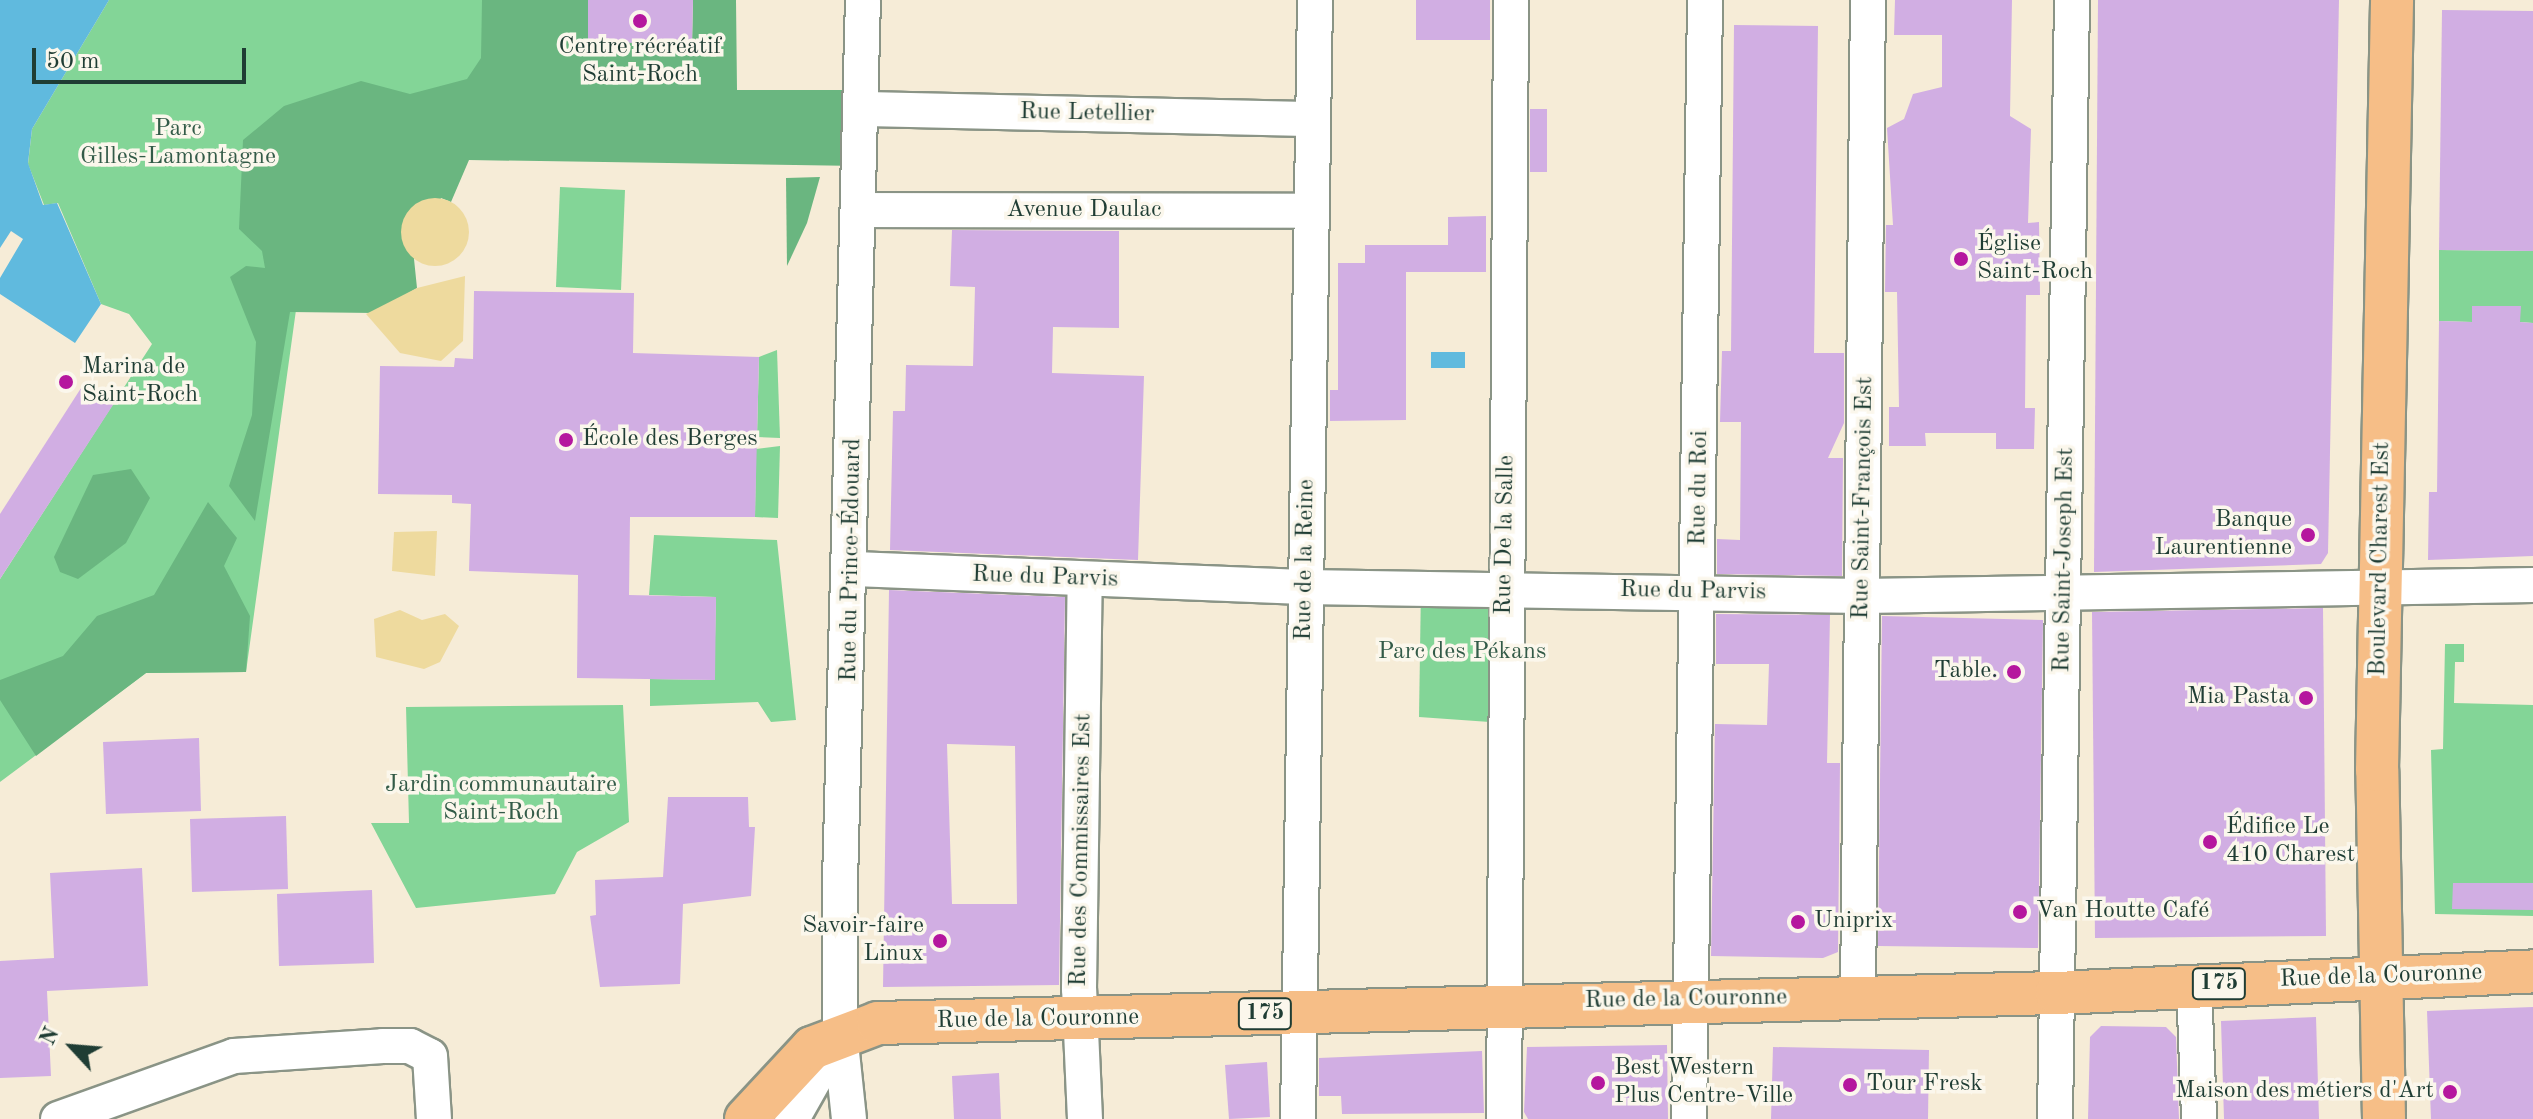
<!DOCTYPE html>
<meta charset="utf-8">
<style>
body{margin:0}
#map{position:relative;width:2533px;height:1119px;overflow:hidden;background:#f6ecd7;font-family:"Old Standard TT",serif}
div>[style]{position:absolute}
.green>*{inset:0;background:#83d597}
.forest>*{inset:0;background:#6ab680}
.sand>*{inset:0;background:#eeda9e}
.round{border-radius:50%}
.water>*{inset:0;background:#60bade}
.building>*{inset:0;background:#d1aee3}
.roads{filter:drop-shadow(2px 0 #8a9486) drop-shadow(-2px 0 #8a9486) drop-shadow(0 2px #8a9486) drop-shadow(0 -2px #8a9486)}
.minor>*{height:34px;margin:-17px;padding:0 17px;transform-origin:17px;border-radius:17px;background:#fff}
.major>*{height:42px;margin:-21px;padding:0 21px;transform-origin:21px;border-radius:21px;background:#f6be87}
.dots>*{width:22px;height:22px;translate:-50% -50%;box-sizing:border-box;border:4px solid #fbf7ec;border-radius:50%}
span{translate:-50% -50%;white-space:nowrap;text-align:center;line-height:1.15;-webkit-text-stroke:7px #fbf7ec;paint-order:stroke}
.shield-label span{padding:2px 6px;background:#fbf7ec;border:2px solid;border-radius:6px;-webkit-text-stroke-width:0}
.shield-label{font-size:22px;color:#1f3d34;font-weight:700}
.poi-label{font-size:24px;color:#1f3d34}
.left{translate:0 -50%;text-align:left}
.right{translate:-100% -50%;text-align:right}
.street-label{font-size:24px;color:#1f3d34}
.park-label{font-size:24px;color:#335b48}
.north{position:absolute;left:32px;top:1007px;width:80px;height:80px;-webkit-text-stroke:6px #fbf7ec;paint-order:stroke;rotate:296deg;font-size:22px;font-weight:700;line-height:32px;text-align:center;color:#1f3d34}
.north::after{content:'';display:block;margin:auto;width:28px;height:36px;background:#1f3d34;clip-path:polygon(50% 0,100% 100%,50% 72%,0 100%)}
.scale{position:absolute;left:32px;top:48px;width:214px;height:36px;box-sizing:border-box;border:4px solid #1f3d34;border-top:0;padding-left:10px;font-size:24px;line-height:28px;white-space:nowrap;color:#1f3d34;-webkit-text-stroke:6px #fbf7ec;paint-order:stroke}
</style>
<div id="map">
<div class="green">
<div style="clip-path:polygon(109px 0,559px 0,469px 159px,296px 310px,246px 672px,146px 673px,0 782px,0 579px,152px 344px,129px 314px,101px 304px,58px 203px,44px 205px,28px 164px,32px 129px)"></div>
<div style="clip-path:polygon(560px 187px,625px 190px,621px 290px,556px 287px)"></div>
<div style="clip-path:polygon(2439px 250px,2533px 251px,2533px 323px,2520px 322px,2520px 306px,2473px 306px,2472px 322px,2439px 321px)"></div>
<div style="clip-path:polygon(777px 350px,780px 438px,757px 437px,759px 357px)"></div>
<div style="clip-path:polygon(780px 446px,778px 518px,755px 517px,756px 449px)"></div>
<div style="clip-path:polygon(654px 535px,777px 540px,796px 720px,771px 722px,758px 702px,650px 706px,650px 679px,714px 680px,716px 597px,649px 595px)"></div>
<div style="clip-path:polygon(1421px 587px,1505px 589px,1504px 723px,1419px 717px)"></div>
<div style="clip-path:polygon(2445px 644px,2464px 644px,2464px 662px,2455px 662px,2454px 703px,2533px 705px,2533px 916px,2435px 914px,2431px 750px,2443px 749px)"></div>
<div style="clip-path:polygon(623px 705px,629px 822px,577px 852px,555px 894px,416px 908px,371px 823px,409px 823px,406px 707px)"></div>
</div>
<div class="forest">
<div style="clip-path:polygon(482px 0,588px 0,588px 41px,692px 44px,693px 0,736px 0,737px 90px,862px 90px,860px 166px,469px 160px,451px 202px,441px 198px,414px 259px,417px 288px,375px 313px,290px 312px,255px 521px,229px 486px,252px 415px,256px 342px,230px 277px,246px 266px,265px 268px,262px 251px,239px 229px,243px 140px,284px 106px,361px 81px,410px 94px,467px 79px,481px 58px)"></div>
<div style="clip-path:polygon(820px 177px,807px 223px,787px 266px,786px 178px)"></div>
<div style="clip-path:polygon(131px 469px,150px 498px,126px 543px,78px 579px,60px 572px,54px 557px,93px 475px)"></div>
<div style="clip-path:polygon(208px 502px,237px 538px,224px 566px,250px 616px,246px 672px,146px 673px,36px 756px,0 700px,0 680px,63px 656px,97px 616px,154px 595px)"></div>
</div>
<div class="sand">
<div class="round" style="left:401px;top:198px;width:68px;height:68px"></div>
<div style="clip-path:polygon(465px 276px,463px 341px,441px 361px,400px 353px,366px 314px,417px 288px)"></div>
<div style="clip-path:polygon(437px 531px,435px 576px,392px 571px,394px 532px)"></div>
<div style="clip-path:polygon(400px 610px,422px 620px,445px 614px,459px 626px,440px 662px,424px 669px,376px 657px,374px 619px)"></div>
</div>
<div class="water">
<div style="clip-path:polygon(0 0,109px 0,32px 129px,28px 163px,43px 205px,57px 203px,101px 304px,75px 343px,0 294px,0 278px,23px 239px,11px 231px,0 248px)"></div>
<div style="clip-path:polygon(1431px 352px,1465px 352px,1465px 368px,1431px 368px)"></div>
</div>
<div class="building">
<div style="clip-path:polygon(588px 0,693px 0,692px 44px,588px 42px)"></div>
<div style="clip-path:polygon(1416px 0,1490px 0,1490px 40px,1416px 40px)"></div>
<div style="clip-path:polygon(1895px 0,2012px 0,2010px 116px,2031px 129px,2028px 223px,2039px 222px,2040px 295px,2026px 295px,2025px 408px,2035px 408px,2034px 449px,1996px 449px,1996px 433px,1925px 433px,1926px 446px,1889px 446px,1889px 407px,1899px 407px,1897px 292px,1885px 292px,1886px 225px,1893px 225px,1887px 128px,1904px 119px,1913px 94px,1942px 87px,1942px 35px,1894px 35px)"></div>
<div style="clip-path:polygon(2098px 0,2339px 0,2328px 553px,2321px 564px,2094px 572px)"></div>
<div style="clip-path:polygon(2442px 10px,2533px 11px,2533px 251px,2439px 250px)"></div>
<div style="clip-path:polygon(1734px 25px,1818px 26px,1814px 353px,1844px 353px,1844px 423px,1828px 458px,1843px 458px,1842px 576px,1717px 574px,1717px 539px,1740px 540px,1741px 422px,1720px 422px,1722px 351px,1731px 351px)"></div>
<div style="clip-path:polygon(1530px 109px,1547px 109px,1547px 172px,1530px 172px)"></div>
<div style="clip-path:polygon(1486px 216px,1486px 272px,1406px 272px,1406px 420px,1330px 421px,1330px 390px,1338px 390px,1338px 263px,1365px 263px,1365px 245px,1448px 245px,1448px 217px)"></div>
<div style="clip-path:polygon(952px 230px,1119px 231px,1119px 328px,1053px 327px,1052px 373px,1144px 376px,1138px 560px,890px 550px,893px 411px,905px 411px,906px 365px,973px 366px,975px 287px,950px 286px)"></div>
<div style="clip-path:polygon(474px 291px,634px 293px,633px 353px,759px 357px,755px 517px,630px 517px,629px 595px,716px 597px,715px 680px,577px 678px,578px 575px,469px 571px,471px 504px,452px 503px,452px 495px,378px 494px,380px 366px,454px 367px,455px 358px,473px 359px)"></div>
<div style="clip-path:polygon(2472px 306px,2521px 306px,2520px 322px,2533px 323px,2533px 556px,2428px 560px,2429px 492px,2437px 492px,2439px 321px,2472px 322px)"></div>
<div style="clip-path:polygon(83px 385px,113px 405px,0 579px,0 514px)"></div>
<div style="clip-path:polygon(evenodd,889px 590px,1065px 597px,1059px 985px,883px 987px,889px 590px,947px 744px,1015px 746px,1017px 904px,952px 904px,947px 744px)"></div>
<div style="clip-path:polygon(2323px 608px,2326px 936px,2095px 938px,2092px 612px)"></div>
<div style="clip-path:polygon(1716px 614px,1830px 615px,1827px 763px,1840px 763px,1838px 952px,1823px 958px,1711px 956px,1715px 724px,1767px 725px,1769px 664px,1716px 664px)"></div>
<div style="clip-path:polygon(1882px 616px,2043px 620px,2038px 948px,1878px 946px)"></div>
<div style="clip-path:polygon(199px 738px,201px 811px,106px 814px,103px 742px)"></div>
<div style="clip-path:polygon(668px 797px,748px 797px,749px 827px,755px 827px,751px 896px,683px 904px,680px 984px,600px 987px,590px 916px,596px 915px,595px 880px,663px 877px)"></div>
<div style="clip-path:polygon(286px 816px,288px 889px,192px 892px,190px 819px)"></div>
<div style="clip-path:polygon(142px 868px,148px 986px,47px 991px,51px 1076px,0 1078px,0 961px,54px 958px,50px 873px)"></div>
<div style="clip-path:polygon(2453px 883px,2533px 883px,2533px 910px,2452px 909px)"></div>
<div style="clip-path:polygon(372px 890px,374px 963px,279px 966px,277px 894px)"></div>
<div style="clip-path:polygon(2533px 1007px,2533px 1119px,2431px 1119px,2427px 1011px)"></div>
<div style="clip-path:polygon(2316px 1017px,2319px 1119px,2224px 1119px,2221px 1021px)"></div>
<div style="clip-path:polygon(2101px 1026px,2166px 1027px,2176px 1037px,2179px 1119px,2088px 1119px,2090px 1037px)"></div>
<div style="clip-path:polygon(1667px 1045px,1668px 1119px,1528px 1119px,1524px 1112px,1527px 1047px)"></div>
<div style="clip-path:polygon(1773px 1047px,1929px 1050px,1928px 1119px,1771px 1119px)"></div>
<div style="clip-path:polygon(1482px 1051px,1484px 1113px,1342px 1114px,1341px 1096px,1319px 1096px,1319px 1058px)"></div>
<div style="clip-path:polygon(1267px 1062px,1270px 1117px,1229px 1119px,1225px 1065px)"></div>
<div style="clip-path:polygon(999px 1073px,1001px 1119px,954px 1119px,952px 1076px)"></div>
</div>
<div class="roads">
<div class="minor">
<div style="left:861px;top:109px;width:451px;rotate:1.3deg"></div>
<div style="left:860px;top:210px;width:448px;rotate:0.1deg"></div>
<div style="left:853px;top:569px;width:452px;rotate:2.3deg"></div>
<div style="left:1305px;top:587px;width:558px;rotate:0.92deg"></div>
<div style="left:1863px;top:596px;width:670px;rotate:-0.94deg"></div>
<div style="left:2194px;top:986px;width:133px;rotate:87.8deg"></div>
<div style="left:1858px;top:997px;width:997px;rotate:-89.43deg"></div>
<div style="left:58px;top:1119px;width:187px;rotate:-19.7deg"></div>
<div style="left:234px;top:1056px;width:149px;rotate:-3.8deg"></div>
<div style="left:383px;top:1046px;width:27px"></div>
<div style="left:410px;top:1046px;width:22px;rotate:27deg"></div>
<div style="left:430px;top:1056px;width:63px;rotate:86.4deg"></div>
<div style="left:792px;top:1119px;width:98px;rotate:-60.5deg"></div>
<div style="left:849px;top:1119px;width:85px;rotate:-96deg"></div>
<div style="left:840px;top:1034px;width:152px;rotate:-90deg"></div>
<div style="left:840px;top:882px;width:882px;rotate:-88.51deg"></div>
<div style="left:1085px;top:1119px;width:130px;rotate:-92.6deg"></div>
<div style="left:1079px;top:989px;width:409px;rotate:-89.2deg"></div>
<div style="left:1298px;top:1119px;width:1119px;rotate:-89.13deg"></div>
<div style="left:1504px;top:1119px;width:1119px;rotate:-89.64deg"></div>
<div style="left:1689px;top:1119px;width:1119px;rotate:-89.18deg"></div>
<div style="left:2055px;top:1119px;width:1119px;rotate:-89.13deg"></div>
</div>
<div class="major">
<div style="left:746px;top:1119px;width:97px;rotate:-47.1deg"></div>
<div style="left:812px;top:1048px;width:71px;rotate:-20.7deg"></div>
<div style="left:878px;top:1023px;width:1179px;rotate:-1.46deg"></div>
<div style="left:2057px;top:993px;width:477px;rotate:-2.6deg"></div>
<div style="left:2384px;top:1119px;width:349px;rotate:-91.1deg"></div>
<div style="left:2377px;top:770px;width:770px;rotate:-88.88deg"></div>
</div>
</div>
<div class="dots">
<div style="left:640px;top:21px;background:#b5179e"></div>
<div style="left:1961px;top:259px;background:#b5179e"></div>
<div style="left:66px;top:382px;background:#b5179e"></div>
<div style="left:566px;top:440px;background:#b5179e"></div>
<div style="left:2308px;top:535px;background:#b5179e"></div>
<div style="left:2014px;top:672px;background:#b5179e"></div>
<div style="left:2306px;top:698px;background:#b5179e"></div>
<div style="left:2210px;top:842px;background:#b5179e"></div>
<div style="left:2020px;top:912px;background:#b5179e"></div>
<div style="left:1798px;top:922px;background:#b5179e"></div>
<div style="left:940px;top:941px;background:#b5179e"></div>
<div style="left:1598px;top:1083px;background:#b5179e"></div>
<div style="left:1850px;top:1085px;background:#b5179e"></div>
<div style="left:2450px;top:1092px;background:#b5179e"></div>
</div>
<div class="shield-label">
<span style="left:2219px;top:984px">175</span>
<span style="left:1265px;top:1014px">175</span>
</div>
<div class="poi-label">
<span style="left:640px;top:62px">Centre récréatif<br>Saint-Roch</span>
<span class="left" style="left:1977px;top:259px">Église<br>Saint-Roch</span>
<span class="left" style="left:82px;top:382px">Marina de<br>Saint-Roch</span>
<span class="left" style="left:582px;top:440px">École des Berges</span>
<span class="right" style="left:2292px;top:535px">Banque<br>Laurentienne</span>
<span class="right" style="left:1998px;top:672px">Table.</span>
<span class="right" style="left:2290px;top:698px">Mia Pasta</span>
<span class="left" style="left:2226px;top:842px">Édifice Le<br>410 Charest</span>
<span class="left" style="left:2036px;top:912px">Van Houtte Café</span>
<span class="left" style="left:1814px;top:922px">Uniprix</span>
<span class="right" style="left:924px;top:941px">Savoir-faire<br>Linux</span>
<span class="left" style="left:1614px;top:1083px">Best Western<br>Plus Centre-Ville</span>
<span class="left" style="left:1866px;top:1085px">Tour Fresk</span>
<span class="right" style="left:2434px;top:1092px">Maison des métiers d'Art</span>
</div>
<div class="street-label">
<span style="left:1087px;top:114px;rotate:1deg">Rue Letellier</span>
<span style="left:1084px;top:211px">Avenue Daulac</span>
<span style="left:1700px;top:488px;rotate:-89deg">Rue du Roi</span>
<span style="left:1864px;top:498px;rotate:-89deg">Rue Saint-François Est</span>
<span style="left:1506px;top:535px;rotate:-89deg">Rue De la Salle</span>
<span style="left:2381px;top:559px;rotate:-89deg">Boulevard Charest Est</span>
<span style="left:852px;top:560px;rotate:-89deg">Rue du Prince-Édouard</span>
<span style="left:1306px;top:560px;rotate:-89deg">Rue de la Reine</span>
<span style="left:2065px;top:560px;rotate:-89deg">Rue Saint-Joseph Est</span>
<span style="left:1045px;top:578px;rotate:2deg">Rue du Parvis</span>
<span style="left:1693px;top:592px;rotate:1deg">Rue du Parvis</span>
<span style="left:1082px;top:850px;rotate:-89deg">Rue des Commissaires Est</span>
<span style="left:2381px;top:977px;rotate:-2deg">Rue de la Couronne</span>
<span style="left:1686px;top:1000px;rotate:-1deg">Rue de la Couronne</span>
<span style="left:1038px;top:1020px;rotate:-1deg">Rue de la Couronne</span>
</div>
<div class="park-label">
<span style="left:178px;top:144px">Parc<br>Gilles-Lamontagne</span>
<span style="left:1462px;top:653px">Parc des Pékans</span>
<span style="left:501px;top:800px">Jardin communautaire<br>Saint-Roch</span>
</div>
<div class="north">N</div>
<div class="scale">50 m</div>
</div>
